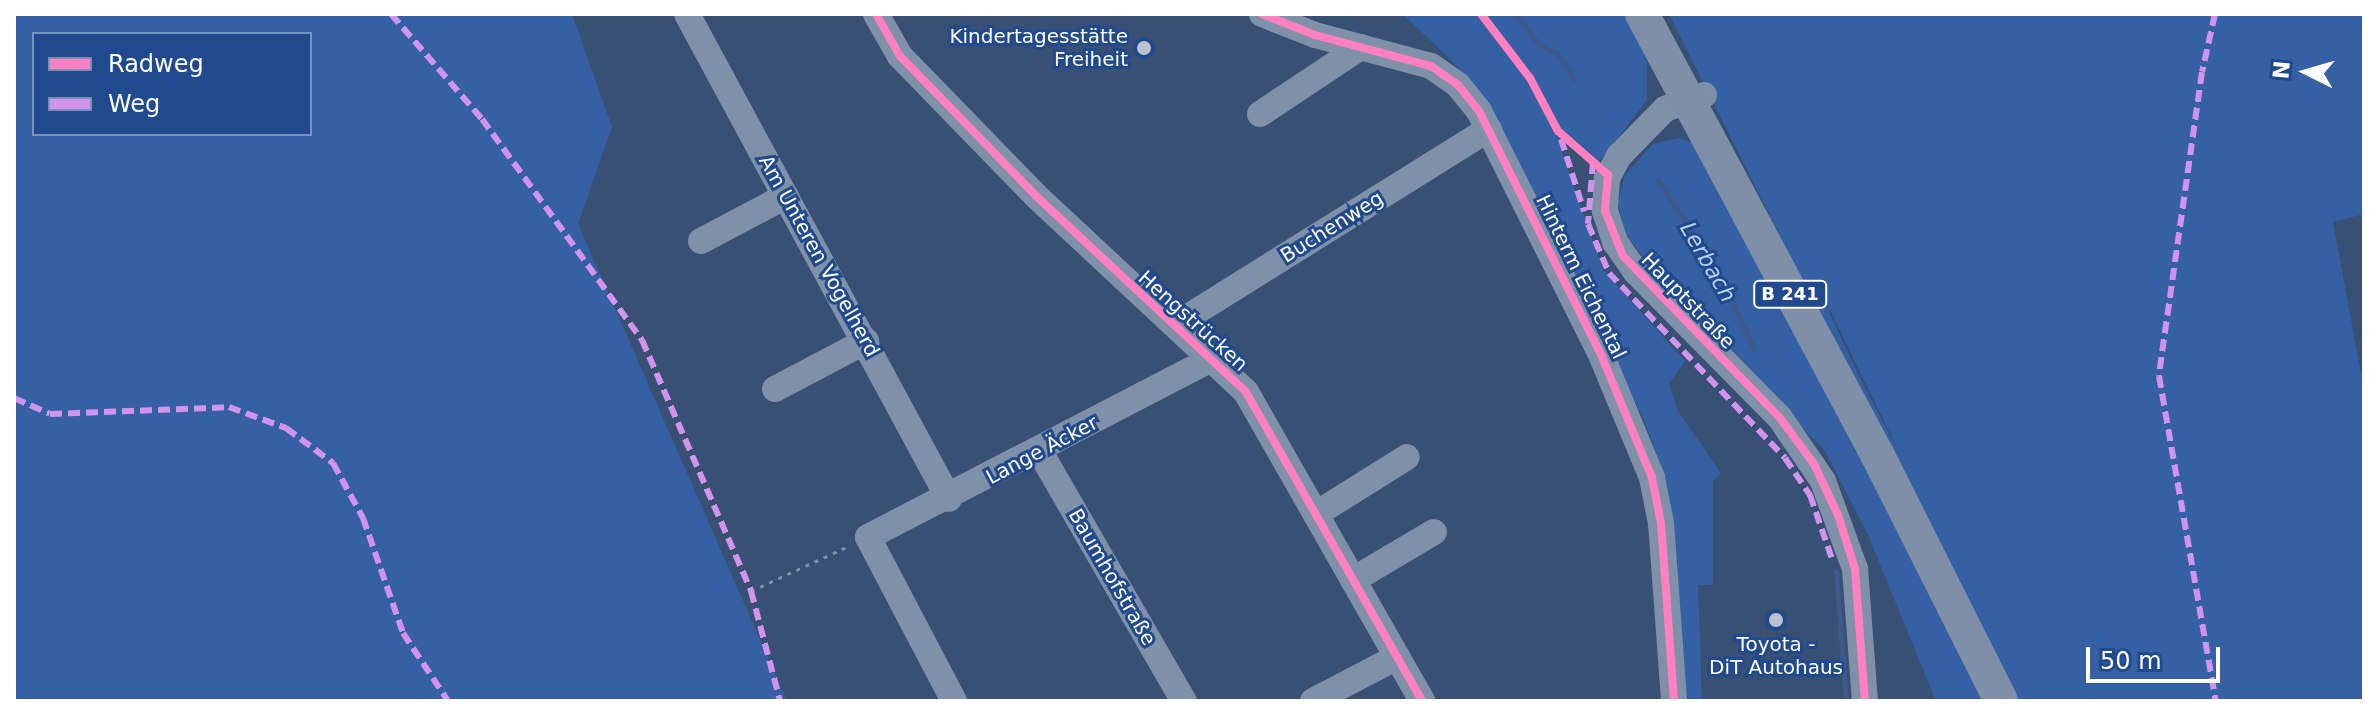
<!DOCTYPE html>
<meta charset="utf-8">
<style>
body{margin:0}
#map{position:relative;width:2378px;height:715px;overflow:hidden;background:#385074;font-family:"DejaVu Sans",sans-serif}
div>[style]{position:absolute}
.green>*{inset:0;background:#3560a3}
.stream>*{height:5px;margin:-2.5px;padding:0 2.5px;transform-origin:2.5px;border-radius:2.5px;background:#3d5a8a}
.path>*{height:3px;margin-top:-1.5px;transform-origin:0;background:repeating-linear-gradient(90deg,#7f91a8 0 4px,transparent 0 10px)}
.minor>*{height:26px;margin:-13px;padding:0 13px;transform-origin:13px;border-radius:13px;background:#7f91a8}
.major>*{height:34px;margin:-17px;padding:0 17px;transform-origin:17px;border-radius:17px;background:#7f8fa7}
.quiet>*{height:6px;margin-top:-3px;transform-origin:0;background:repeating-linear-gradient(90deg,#d193ec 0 12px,transparent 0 18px)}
.cycleway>*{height:8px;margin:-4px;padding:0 4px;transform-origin:4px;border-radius:4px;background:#ff80c0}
.dots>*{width:22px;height:22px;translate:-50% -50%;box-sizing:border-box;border:4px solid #204a8d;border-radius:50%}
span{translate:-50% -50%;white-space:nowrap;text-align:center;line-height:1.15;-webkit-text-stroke:6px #204a8d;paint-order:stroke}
.shield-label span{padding:2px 6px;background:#204a8d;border:2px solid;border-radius:6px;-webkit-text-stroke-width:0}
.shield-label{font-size:18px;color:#fff;font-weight:700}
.poi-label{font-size:20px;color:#fff}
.right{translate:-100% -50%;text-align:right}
.street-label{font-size:20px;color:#fff}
.water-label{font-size:22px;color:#bad1f3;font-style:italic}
.frame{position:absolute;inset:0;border:16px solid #fff;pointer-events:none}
.legend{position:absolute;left:32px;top:32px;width:280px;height:104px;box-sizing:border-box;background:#204a8d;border:2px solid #7992bb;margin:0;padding:10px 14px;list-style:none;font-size:24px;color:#fff}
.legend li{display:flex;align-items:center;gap:16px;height:40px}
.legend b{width:40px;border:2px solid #7992bb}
.north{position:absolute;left:2266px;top:32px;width:80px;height:80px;-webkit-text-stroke:6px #204a8d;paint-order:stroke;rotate:275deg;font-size:22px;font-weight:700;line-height:32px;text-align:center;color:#fff}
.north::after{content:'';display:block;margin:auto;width:28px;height:36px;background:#fff;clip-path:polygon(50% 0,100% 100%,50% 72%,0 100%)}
.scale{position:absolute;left:2086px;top:647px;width:134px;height:36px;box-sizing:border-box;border:4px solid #fff;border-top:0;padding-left:10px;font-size:24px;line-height:28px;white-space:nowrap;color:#fff;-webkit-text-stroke:6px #204a8d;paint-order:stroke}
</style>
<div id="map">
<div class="green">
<div style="clip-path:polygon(evenodd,14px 14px,572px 14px,612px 127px,578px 224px,787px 701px,14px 701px,14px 14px,310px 34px,310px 134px,34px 134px,34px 34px,310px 34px)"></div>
<div style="clip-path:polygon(1403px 14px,1624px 14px,1647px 59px,1647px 100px,1599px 162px,1562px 133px,1556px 135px,1603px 270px,1685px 361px,1669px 384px,1678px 411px,1721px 473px,1713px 481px,1713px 585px,1698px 585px,1702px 701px,1686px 701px,1664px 474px,1645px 422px,1494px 122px,1457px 66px)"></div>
<div style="clip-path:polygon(evenodd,1669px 14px,2364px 14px,2364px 214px,2333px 222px,2364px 390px,2364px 701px,2013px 701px,1669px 14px,1821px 294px,1822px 294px,1903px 460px,1860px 379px,1821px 294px)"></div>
<div style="clip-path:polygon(1678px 138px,1698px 145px,1988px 701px,1936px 701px,1868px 535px,1825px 451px,1660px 280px,1625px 233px,1618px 203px,1625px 175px,1653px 144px)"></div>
</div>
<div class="stream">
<div style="left:1516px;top:14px;width:38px;rotate:53deg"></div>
<div style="left:1539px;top:44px;width:21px;rotate:28deg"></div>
<div style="left:1558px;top:54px;width:30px;rotate:57deg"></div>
<div style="left:1658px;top:180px;width:110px;rotate:56.9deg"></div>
<div style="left:1718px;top:272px;width:83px;rotate:65deg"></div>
<div style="left:1836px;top:571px;width:130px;rotate:85.6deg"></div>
</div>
<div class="path">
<div style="left:751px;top:591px;width:108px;rotate:-24.7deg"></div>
</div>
<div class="minor">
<div style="left:687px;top:14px;width:551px;rotate:61.62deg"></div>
<div style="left:876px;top:14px;width:48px;rotate:60.3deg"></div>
<div style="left:900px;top:56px;width:195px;rotate:45.8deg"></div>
<div style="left:1036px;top:196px;width:287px;rotate:43deg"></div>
<div style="left:1246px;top:392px;width:356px;rotate:60.3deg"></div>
<div style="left:1262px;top:14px;width:57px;rotate:21.6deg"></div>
<div style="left:1315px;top:35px;width:120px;rotate:15deg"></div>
<div style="left:1431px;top:66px;width:33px;rotate:35deg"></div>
<div style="left:1458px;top:85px;width:33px;rotate:51deg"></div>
<div style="left:1479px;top:111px;width:275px;rotate:63.4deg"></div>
<div style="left:1602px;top:357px;width:131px;rotate:67.5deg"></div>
<div style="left:1652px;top:478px;width:46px;rotate:78.7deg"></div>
<div style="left:1661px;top:523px;width:178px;rotate:85.8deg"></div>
<div style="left:1704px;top:95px;width:41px;rotate:160.3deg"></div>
<div style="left:1665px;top:109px;width:66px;rotate:134.4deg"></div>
<div style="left:1619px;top:156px;width:26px;rotate:118deg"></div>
<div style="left:1607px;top:179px;width:32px;rotate:94deg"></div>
<div style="left:1605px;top:211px;width:33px;rotate:72deg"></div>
<div style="left:1615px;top:242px;width:35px;rotate:55deg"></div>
<div style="left:1635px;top:271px;width:206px;rotate:45.4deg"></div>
<div style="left:1780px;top:418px;width:76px;rotate:55.7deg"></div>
<div style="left:1823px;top:481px;width:94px;rotate:70deg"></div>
<div style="left:1855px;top:569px;width:132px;rotate:85.7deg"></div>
<div style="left:1260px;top:114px;width:121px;rotate:-33.6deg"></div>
<div style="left:701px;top:241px;width:96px;rotate:-27.9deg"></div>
<div style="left:1175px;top:325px;width:370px;rotate:-32deg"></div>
<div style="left:775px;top:389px;width:103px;rotate:-27.8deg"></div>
<div style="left:1040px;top:452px;width:288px;rotate:60deg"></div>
<div style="left:1316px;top:514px;width:107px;rotate:-32.1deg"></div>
<div style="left:1353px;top:580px;width:94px;rotate:-30.7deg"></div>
<div style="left:954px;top:701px;width:185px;rotate:-117.7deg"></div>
<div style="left:868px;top:537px;width:389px;rotate:-27.4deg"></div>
<div style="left:1313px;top:701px;width:95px;rotate:-27.6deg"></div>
</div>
<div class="major">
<div style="left:1642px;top:14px;width:499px;rotate:61.9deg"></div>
<div style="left:1877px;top:454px;width:276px;rotate:63.3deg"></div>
</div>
<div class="quiet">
<div style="left:391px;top:14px;width:139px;rotate:49.1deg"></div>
<div style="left:482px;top:119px;width:273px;rotate:54.1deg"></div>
<div style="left:642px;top:340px;width:274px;rotate:66.5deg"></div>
<div style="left:751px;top:591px;width:114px;rotate:75.2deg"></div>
<div style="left:2215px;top:14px;width:59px;rotate:102.6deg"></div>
<div style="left:2202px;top:72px;width:307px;rotate:98.1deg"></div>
<div style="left:2159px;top:376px;width:330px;rotate:80.1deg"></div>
<div style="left:1561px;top:139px;width:76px;rotate:72.3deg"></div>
<div style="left:1593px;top:162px;width:62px;rotate:94.6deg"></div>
<div style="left:1588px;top:224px;width:53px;rotate:66.8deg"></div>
<div style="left:1609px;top:273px;width:255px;rotate:46.4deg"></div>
<div style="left:1785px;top:458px;width:45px;rotate:56deg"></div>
<div style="left:1810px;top:495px;width:68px;rotate:71deg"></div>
<div style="left:14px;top:398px;width:39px;rotate:24deg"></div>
<div style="left:50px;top:414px;width:179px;rotate:-2.2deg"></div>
<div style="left:229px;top:407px;width:61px;rotate:20.2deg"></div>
<div style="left:286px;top:428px;width:59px;rotate:36.7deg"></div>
<div style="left:333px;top:463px;width:63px;rotate:61.4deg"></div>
<div style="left:363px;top:518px;width:122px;rotate:70.8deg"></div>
<div style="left:403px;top:633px;width:82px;rotate:56.5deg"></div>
</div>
<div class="cycleway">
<div style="left:876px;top:14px;width:48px;rotate:60.3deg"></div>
<div style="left:900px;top:56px;width:195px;rotate:45.8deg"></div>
<div style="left:1036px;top:196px;width:287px;rotate:43deg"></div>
<div style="left:1246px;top:392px;width:356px;rotate:60.3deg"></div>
<div style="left:1262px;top:14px;width:57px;rotate:21.6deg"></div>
<div style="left:1315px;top:35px;width:120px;rotate:15deg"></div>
<div style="left:1431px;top:66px;width:33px;rotate:35deg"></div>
<div style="left:1458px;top:85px;width:33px;rotate:51deg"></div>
<div style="left:1479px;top:111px;width:275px;rotate:63.4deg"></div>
<div style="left:1602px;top:357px;width:131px;rotate:67.5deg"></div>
<div style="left:1652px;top:478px;width:46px;rotate:78.7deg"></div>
<div style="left:1661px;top:523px;width:178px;rotate:85.8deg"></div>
<div style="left:1481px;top:14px;width:81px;rotate:52.6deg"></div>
<div style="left:1530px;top:78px;width:60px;rotate:62.2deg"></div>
<div style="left:1558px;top:131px;width:67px;rotate:41.3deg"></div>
<div style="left:1608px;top:175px;width:36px;rotate:95deg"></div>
<div style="left:1605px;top:211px;width:48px;rotate:68.2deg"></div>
<div style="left:1623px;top:256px;width:226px;rotate:45.9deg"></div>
<div style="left:1780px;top:418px;width:57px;rotate:53.5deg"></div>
<div style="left:1814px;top:464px;width:56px;rotate:64.8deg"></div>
<div style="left:1838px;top:515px;width:57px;rotate:72.5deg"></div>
<div style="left:1855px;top:569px;width:132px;rotate:85.7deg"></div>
</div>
<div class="dots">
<div style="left:1144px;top:48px;background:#b9c2ce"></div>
<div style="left:1776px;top:620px;background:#b9c2ce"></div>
</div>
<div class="shield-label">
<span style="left:1790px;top:294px">B 241</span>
</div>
<div class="poi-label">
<span class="right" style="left:1128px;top:48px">Kindertagesstätte<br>Freiheit</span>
<span style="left:1776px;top:656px">Toyota -<br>DiT Autohaus</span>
</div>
<div class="street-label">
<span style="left:1332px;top:227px;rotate:-32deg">Buchenweg</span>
<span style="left:819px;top:256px;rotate:61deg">Am Unteren Vogelherd</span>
<span style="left:1581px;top:277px;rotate:64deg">Hinterm Eichental</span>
<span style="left:1688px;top:301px;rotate:46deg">Hauptstraße</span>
<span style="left:1193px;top:321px;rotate:42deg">Hengstrücken</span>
<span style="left:1042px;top:450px;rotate:-28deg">Lange Äcker</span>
<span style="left:1112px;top:577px;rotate:60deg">Baumhofstraße</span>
</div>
<div class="water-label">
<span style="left:1708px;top:262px;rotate:60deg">Lerbach</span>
</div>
<div class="frame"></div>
<ul class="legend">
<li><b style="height:10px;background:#ff80c0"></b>Radweg</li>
<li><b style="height:10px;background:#d193ec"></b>Weg</li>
</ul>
<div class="north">N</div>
<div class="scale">50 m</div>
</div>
